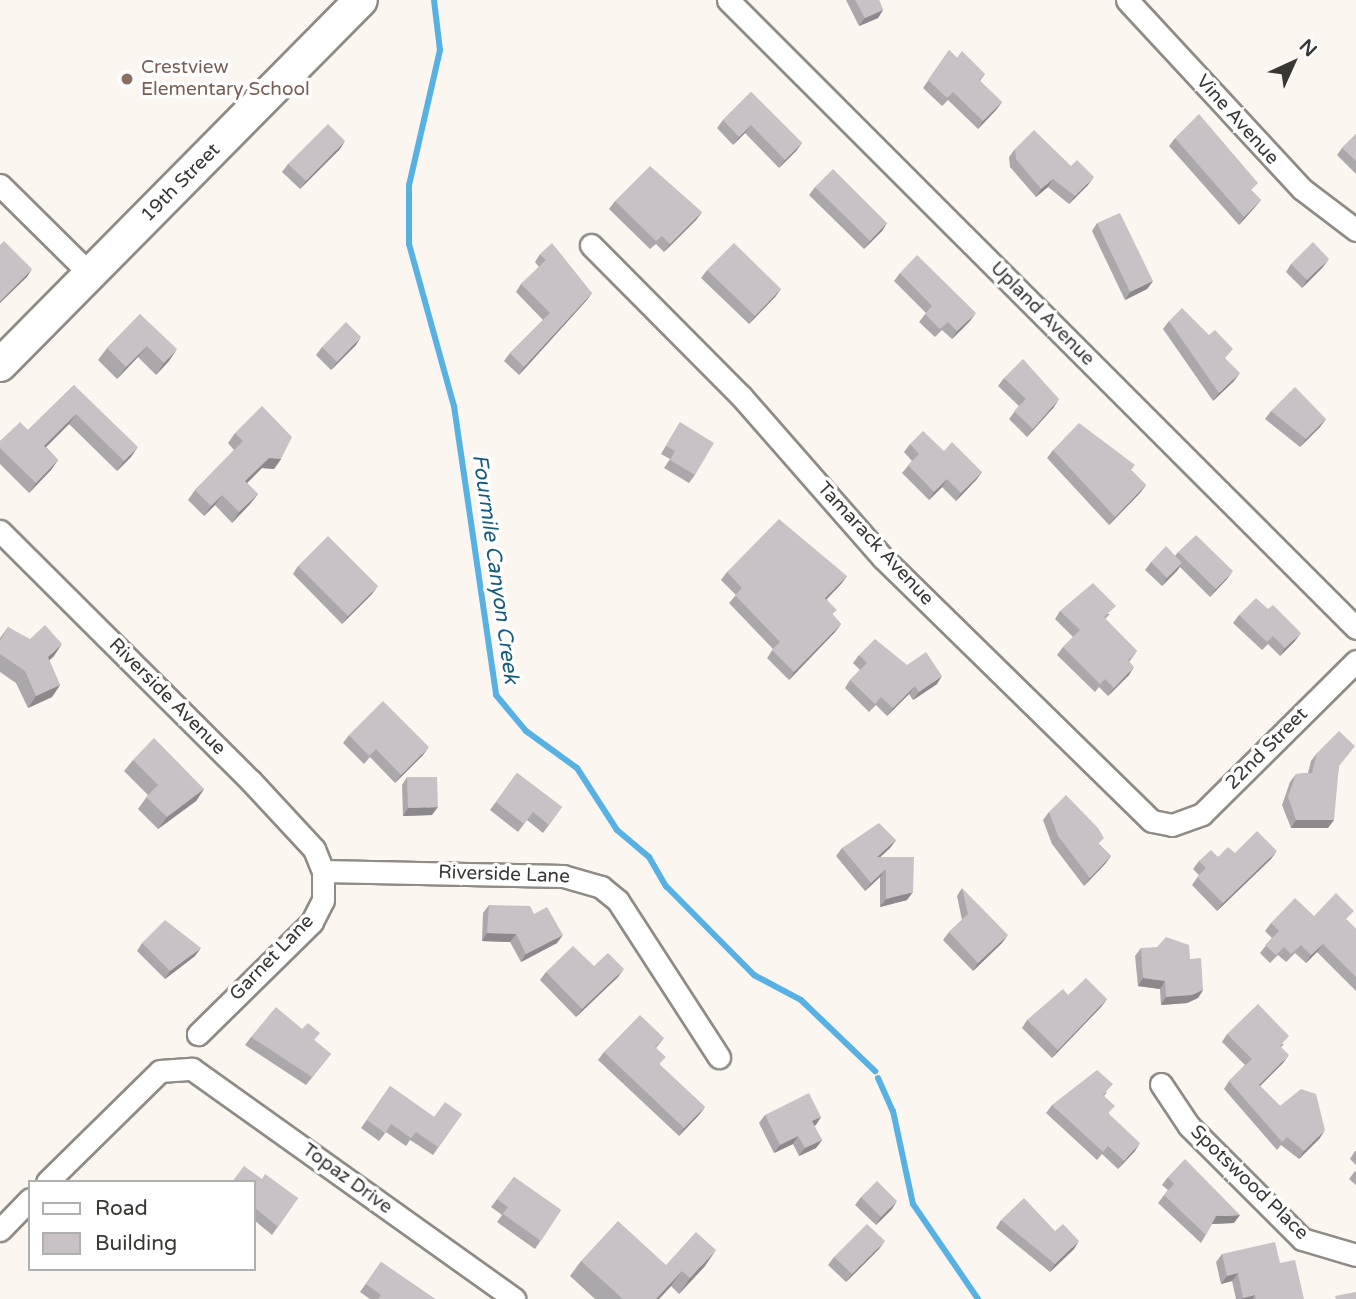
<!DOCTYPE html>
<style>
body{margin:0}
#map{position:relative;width:1356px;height:1299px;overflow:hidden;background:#fbf6f0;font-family:"Varela Round",sans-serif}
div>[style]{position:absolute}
.stream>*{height:6px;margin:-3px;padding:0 3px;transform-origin:3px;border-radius:3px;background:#57b2e3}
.roads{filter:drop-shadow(2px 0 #8f8b85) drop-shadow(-2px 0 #8f8b85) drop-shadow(0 2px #8f8b85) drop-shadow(0 -2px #8f8b85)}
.street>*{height:21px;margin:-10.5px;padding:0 10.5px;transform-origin:10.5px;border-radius:10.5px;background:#fff}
.secondary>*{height:32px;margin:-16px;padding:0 16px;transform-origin:16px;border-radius:16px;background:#fff}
.wall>*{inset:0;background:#aca7ab}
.shaded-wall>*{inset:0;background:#8c888b}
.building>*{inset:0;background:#c8c2c7}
.dots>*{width:19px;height:19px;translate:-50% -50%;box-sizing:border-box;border:4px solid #fff;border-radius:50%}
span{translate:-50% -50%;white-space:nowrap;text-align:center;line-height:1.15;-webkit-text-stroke:7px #fff;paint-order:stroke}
.education-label{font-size:19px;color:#785e54}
.left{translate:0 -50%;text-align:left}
.street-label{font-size:19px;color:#383734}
.water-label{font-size:21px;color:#155b7c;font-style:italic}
.legend{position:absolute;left:28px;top:1180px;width:228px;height:91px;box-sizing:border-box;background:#fff;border:2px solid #afafae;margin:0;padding:9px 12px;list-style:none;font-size:21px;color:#383734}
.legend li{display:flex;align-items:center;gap:14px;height:35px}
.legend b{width:35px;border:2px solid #afafae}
.north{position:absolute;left:1258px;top:28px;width:70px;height:70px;-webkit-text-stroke:5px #fff;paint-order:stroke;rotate:45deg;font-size:19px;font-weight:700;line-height:28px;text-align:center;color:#383734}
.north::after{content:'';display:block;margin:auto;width:24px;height:32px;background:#383734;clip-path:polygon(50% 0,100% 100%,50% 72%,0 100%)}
</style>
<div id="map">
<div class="stream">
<div style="left:434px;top:0;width:50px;rotate:83.2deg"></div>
<div style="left:440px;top:50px;width:139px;rotate:102.9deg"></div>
<div style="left:409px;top:185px;width:59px;rotate:90deg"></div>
<div style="left:409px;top:244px;width:168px;rotate:74.5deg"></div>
<div style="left:454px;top:406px;width:292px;rotate:81.7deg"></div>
<div style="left:496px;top:695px;width:47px;rotate:50.2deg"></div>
<div style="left:526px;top:731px;width:63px;rotate:36deg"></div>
<div style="left:577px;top:768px;width:74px;rotate:57.2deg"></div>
<div style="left:617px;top:830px;width:42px;rotate:40.2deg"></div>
<div style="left:649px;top:857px;width:34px;rotate:60deg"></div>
<div style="left:666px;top:886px;width:125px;rotate:45.3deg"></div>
<div style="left:754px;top:975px;width:53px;rotate:28deg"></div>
<div style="left:801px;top:1000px;width:103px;rotate:43.8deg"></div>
<div style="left:878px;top:1078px;width:36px;rotate:66deg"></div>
<div style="left:893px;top:1111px;width:95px;rotate:77.9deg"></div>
<div style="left:913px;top:1204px;width:115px;rotate:55.6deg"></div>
</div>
<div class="roads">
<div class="street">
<div style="left:728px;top:0;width:888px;rotate:45deg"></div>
<div style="left:1127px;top:0;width:258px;rotate:47.2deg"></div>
<div style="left:1302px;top:189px;width:68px;rotate:37.2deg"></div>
<div style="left:0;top:185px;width:127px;rotate:44.7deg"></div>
<div style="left:591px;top:245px;width:213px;rotate:45.2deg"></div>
<div style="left:741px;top:396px;width:215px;rotate:48.8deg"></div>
<div style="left:883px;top:558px;width:376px;rotate:44.4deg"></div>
<div style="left:1152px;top:821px;width:20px;rotate:11deg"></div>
<div style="left:1172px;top:825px;width:32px;rotate:-20deg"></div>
<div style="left:1202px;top:814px;width:217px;rotate:-44.8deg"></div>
<div style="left:0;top:531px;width:353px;rotate:44.9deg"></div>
<div style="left:250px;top:780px;width:94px;rotate:47.2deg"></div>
<div style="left:314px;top:849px;width:24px;rotate:68deg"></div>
<div style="left:323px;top:871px;width:29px;rotate:90deg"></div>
<div style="left:323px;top:900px;width:25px;rotate:117deg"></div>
<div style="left:312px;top:922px;width:160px;rotate:135.5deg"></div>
<div style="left:323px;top:871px;width:240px;rotate:1.2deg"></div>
<div style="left:563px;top:876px;width:40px;rotate:16deg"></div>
<div style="left:601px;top:887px;width:22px;rotate:39deg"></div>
<div style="left:618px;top:901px;width:186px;rotate:57.1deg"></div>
<div style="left:1161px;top:1084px;width:50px;rotate:56.3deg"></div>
<div style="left:1189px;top:1126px;width:160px;rotate:45deg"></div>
<div style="left:1302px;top:1239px;width:56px;rotate:16.5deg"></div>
<div style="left:47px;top:1182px;width:158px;rotate:-44.5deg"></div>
<div style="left:160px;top:1071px;width:32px;rotate:-4deg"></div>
<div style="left:192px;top:1069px;width:396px;rotate:35.5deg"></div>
<div style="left:0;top:1230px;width:43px;rotate:-45.9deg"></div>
</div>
<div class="secondary">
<div style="left:0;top:365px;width:513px;rotate:-45.32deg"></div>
</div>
</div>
<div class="wall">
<div style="clip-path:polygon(846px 0,879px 0,883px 10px,878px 18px,859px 26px)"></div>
<div style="clip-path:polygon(949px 50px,957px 58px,985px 74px,980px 81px,1002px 102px,996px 110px,978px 129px,948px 100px,942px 106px,923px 88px)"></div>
<div style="clip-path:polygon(751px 92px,802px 143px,796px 151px,779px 168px,745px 133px,733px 145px,717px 128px,723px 120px)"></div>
<div style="clip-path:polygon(1356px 134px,1356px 174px,1337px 155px,1342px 148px)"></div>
<div style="clip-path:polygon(1175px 138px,1252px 191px,1261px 200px,1255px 207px,1239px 225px,1169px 146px)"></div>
<div style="clip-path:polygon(340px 149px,300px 189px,282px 172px,288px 164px)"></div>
<div style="clip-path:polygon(1015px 149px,1088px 185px,1069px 204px,1048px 187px,1036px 197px,1010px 167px,1009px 157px)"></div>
<div style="clip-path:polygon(815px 187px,887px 223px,882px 231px,864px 249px,809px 195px)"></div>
<div style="clip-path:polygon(615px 201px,702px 212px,696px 220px,664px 252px,656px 244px,650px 249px,609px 209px)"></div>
<div style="clip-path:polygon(1097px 223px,1153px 281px,1147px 289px,1125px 300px,1092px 231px)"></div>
<div style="clip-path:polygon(540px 254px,592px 293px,586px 301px,519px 375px,504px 361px,510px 353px,543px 320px,516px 292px,521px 284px,539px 267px,535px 262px)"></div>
<div style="clip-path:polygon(1291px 264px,1323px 267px,1302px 288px,1286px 272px)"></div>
<div style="clip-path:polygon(707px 270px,781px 289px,775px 297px,749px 324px,701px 278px)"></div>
<div style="clip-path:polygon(900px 273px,970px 321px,952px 339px,942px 330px,935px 337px,919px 322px,926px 313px,894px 281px)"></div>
<div style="clip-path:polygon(140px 314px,169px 361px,156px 375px,138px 357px,117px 379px,98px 360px,107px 348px)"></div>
<div style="clip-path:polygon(1169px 321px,1234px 381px,1213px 401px,1163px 329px)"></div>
<div style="clip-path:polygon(356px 345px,331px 370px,316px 355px,322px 347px)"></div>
<div style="clip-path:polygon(1004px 378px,1054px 407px,1027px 437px,1009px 419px,1019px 406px,998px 386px)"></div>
<div style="clip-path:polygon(74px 385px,131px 457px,117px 471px,69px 424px,46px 447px,58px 460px,51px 470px,29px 493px,0 464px,0 441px,28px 430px)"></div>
<div style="clip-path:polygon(1271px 411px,1326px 419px,1320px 427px,1300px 447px,1265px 419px)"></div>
<div style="clip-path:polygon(680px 422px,695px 475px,689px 483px,664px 468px,670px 459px,661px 454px)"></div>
<div style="clip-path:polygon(235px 433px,281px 459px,274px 469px,262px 468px,247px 483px,258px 494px,250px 504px,232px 523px,215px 505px,204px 516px,188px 500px,195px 490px,234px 450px,228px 443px)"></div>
<div style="clip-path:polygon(910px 444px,944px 451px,982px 472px,976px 480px,956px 501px,942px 487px,929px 500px,902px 473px,912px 461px,904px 452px)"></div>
<div style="clip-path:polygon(1053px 450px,1132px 471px,1146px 485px,1140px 493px,1109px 525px,1047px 458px)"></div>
<div style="clip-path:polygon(1178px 552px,1227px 579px,1210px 597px,1180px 567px,1162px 586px,1145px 570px,1151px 562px,1175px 556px)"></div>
<div style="clip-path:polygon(298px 566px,372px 594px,342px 624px,293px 574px)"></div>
<div style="clip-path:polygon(727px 572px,847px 576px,841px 584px,827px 599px,833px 615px,841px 624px,835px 632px,789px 680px,767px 658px,773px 649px,729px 603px,736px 595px,721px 580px)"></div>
<div style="clip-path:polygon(1268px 609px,1295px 641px,1280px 656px,1268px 644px,1262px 650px,1233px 623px,1239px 615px)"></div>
<div style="clip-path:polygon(1060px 611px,1110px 614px,1105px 619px,1137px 651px,1129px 662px,1129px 675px,1108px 696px,1099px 687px,1095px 692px,1057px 655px,1063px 647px,1073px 637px,1055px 619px)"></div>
<div style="clip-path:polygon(8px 627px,54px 656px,49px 660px,60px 685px,52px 697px,28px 708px,16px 683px,0 672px,0 638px)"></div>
<div style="clip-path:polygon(859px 655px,907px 665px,937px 684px,913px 700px,909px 694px,887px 716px,876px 705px,869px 712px,845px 688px,850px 680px,860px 670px,853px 663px)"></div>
<div style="clip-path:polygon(349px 735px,423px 755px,395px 783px,370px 757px,364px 764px,343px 743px)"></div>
<div style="clip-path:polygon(1317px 753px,1339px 767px,1328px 828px,1291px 828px,1282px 805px,1290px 782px,1296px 774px,1308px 773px,1311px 761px)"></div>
<div style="clip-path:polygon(133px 760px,204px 789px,196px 801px,158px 829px,138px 809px,148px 795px,124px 771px)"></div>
<div style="clip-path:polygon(517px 773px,562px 807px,543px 833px,527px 820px,518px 832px,490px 810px)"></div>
<div style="clip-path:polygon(407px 777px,432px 815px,403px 816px,402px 785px)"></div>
<div style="clip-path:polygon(1049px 812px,1100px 845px,1111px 856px,1105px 864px,1084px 886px,1052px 844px,1043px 820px)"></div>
<div style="clip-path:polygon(896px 840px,890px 848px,880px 857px,907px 900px,880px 907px,880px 877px,865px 891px,836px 856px,842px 848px)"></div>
<div style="clip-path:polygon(1235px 853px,1271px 859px,1217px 911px,1192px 885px,1199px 875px,1193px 869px,1199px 861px)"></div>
<div style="clip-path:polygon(962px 888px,1002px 943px,973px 971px,943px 940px,949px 932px,962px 920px,957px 896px)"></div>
<div style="clip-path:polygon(489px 905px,534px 914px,557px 943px,521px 962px,510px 942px,482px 941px,483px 913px)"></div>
<div style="clip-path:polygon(1314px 916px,1347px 920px,1356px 929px,1356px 991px,1317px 952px,1306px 963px,1295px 953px,1286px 962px,1278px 955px,1270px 963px,1260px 953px,1272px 938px,1265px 931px,1271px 923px)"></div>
<div style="clip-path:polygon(142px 943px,195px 956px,165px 979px,137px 951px)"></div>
<div style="clip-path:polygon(1141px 948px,1190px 959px,1203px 990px,1198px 998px,1187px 1003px,1161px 1005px,1160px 989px,1138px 986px,1135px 956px)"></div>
<div style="clip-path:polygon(594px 966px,618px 977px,576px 1017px,540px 980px,546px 972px)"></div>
<div style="clip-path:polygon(1068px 995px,1107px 999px,1101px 1007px,1052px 1058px,1022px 1028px,1027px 1020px)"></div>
<div style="clip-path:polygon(1227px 1034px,1284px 1044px,1281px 1047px,1283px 1063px,1260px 1086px,1280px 1106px,1320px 1138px,1299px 1159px,1281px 1145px,1277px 1150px,1224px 1089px,1229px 1081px,1245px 1065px,1222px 1042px)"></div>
<div style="clip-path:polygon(251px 1037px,314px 1040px,331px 1054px,306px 1085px,245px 1045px)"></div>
<div style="clip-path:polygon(664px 1038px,656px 1048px,660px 1065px,705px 1107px,699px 1115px,679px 1136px,598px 1060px,604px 1052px)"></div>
<div style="clip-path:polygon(390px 1086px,434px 1117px,462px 1114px,433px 1155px,410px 1140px,406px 1146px,386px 1132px,379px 1141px,361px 1128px)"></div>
<div style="clip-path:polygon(1107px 1092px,1104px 1096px,1109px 1114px,1135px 1151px,1118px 1169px,1102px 1154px,1097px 1160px,1046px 1113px,1052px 1105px)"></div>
<div style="clip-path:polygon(765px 1115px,821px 1117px,814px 1126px,822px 1140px,816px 1148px,799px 1156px,793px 1144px,774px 1153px,759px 1123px)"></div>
<div style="clip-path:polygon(1355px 1151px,1356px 1151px,1356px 1165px,1350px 1159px)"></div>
<div style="clip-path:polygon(1355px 1171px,1356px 1172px,1356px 1185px,1349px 1179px)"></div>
<div style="clip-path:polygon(514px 1177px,561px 1210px,535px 1249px,497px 1222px,502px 1215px,491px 1207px)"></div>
<div style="clip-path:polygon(1168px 1177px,1234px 1223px,1212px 1224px,1201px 1243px,1158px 1203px,1168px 1190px,1162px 1185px)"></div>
<div style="clip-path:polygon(262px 1179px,298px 1198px,272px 1235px,254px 1220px,254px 1182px)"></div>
<div style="clip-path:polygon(861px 1197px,892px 1209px,876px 1225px,855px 1205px)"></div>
<div style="clip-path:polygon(1001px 1220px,1074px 1249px,1050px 1272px,996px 1228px)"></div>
<div style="clip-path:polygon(879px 1249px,846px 1282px,828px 1265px,834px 1257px)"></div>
<div style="clip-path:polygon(1222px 1254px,1280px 1263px,1304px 1299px,1236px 1299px,1232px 1281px,1221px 1284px,1216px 1262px)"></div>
<div style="clip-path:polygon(581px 1261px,666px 1265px,705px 1266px,679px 1294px,671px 1286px,659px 1299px,595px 1299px,570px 1276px)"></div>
<div style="clip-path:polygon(381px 1262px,435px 1299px,370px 1299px,360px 1292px)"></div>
</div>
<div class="shaded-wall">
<div style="clip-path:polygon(883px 10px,878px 18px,859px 26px,865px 18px)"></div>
<div style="clip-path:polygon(1002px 102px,996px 110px,978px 129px,983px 121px)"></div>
<div style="clip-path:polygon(751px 125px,745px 133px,733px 145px,739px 137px)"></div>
<div style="clip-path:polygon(345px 141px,340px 149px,300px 189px,306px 181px)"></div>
<div style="clip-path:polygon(802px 143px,796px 151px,779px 168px,785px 160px)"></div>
<div style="clip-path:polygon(1094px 177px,1088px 185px,1069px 204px,1075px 196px)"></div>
<div style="clip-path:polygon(1053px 179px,1048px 187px,1036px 197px,1041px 189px)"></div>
<div style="clip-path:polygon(1261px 200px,1255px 207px,1239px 225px,1244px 217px)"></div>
<div style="clip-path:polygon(702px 212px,696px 220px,664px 252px,670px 244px)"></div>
<div style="clip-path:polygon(887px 223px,882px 231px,864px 249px,870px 241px)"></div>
<div style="clip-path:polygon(1329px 259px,1323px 267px,1302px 288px,1307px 280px)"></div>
<div style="clip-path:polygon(32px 269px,27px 277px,0 303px,0 301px)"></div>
<div style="clip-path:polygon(1153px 281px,1147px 289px,1125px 300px,1130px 292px)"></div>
<div style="clip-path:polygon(781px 289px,775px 297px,749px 324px,755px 316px)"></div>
<div style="clip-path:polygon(592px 293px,586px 301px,519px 375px,524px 367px)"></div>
<div style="clip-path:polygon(976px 313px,970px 321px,952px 339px,957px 331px)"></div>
<div style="clip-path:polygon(361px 337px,356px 345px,331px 370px,337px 362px)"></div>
<div style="clip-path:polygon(147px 346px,138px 357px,117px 379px,126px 367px)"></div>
<div style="clip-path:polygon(177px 349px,169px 361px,156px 375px,164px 363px)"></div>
<div style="clip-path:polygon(1240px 373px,1234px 381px,1213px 401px,1219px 393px)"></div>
<div style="clip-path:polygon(1059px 399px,1054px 407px,1027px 437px,1033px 429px)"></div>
<div style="clip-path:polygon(76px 414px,69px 424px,37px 456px,44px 446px)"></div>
<div style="clip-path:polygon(1326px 419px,1320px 427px,1300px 447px,1306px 439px)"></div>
<div style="clip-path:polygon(138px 447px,131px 457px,117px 471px,124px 461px)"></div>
<div style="clip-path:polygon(269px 458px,281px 459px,274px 469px,262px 468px,238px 492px,245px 481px)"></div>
<div style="clip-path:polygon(58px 460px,51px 470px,29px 493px,36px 483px)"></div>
<div style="clip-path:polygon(982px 472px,976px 480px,956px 501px,961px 493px)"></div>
<div style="clip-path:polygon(947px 479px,942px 487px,929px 500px,934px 492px)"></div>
<div style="clip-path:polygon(1146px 485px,1140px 493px,1109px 525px,1115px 517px)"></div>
<div style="clip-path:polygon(258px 494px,250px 504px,232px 523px,239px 512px)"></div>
<div style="clip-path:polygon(222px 495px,215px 505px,204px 516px,211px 506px)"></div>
<div style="clip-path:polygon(1182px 563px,1177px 571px,1162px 586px,1167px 578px)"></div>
<div style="clip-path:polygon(1233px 571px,1227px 579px,1210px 597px,1216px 589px)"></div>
<div style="clip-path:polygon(847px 576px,841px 584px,820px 606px,825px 598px)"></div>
<div style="clip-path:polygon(378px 586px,372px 594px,342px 624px,348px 616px)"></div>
<div style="clip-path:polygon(841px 624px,835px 632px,789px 680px,794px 672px)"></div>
<div style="clip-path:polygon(1301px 633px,1295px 641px,1280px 656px,1285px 648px)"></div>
<div style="clip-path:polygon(62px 644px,54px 656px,40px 669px,48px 657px)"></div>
<div style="clip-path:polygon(1134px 667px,1129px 675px,1108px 696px,1114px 688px)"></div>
<div style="clip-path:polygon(942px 676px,937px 684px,913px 700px,919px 692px)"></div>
<div style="clip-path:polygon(60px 685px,52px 697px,28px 708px,36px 696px)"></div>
<div style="clip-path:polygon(915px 686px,909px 694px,887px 716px,893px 708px)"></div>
<div style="clip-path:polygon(429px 747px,423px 755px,395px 783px,401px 775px)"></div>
<div style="clip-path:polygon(204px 789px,196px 801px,158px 829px,167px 817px)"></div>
<div style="clip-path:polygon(438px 807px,432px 815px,403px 816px,408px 808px)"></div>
<div style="clip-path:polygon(1296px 820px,1334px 820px,1328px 828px,1291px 828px)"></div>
<div style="clip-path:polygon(896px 840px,890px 848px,872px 865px,877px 857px)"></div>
<div style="clip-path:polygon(1277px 851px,1271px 859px,1217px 911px,1223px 903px)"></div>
<div style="clip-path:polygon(1111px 856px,1105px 864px,1084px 886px,1090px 878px)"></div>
<div style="clip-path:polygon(886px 869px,880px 877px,865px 891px,871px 883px)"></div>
<div style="clip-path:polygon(913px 892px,907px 900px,880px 907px,886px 899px)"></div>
<div style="clip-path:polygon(487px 933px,516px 934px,510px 942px,482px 941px)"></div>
<div style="clip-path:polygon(563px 935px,557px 943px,521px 962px,526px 954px)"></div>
<div style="clip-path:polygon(1008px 935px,1002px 943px,973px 971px,978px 963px)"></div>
<div style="clip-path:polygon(1323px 944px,1317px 952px,1306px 963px,1311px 955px)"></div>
<div style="clip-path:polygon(201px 948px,195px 956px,165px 979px,170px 971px)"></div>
<div style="clip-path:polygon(624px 969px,618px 977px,576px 1017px,582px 1009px)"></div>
<div style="clip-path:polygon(1143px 978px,1165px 981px,1160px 989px,1138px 986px)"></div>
<div style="clip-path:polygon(1203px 990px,1198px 998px,1187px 1003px,1161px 1005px,1166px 997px)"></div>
<div style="clip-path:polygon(1107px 999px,1101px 1007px,1052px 1058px,1058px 1050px)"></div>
<div style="clip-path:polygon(1289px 1055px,1283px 1063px,1253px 1093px,1259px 1085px)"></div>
<div style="clip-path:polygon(705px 1107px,699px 1115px,679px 1136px,684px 1128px)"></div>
<div style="clip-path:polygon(821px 1117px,816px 1125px,807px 1129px,812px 1121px)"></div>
<div style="clip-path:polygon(1325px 1130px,1320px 1138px,1299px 1159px,1304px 1151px)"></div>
<div style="clip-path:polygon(798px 1136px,793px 1144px,774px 1153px,780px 1145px)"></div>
<div style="clip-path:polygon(822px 1140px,816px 1148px,799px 1156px,805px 1148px)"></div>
<div style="clip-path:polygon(1140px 1143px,1135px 1151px,1118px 1169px,1124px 1161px)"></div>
<div style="clip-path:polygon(897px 1201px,892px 1209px,876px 1225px,881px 1217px)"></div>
<div style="clip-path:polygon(1240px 1215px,1234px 1223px,1211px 1224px,1216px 1216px)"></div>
<div style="clip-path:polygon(885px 1241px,879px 1249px,846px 1282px,852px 1274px)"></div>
<div style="clip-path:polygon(1079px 1241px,1074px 1249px,1050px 1272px,1055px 1264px)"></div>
<div style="clip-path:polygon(716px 1250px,705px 1266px,679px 1294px,690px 1278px)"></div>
<div style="clip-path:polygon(682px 1271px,671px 1286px,659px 1299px,656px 1299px)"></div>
<div style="clip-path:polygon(1238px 1273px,1232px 1281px,1221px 1284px,1227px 1276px)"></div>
<div style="clip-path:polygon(1255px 1295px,1252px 1299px,1242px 1299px,1243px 1298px)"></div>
</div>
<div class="building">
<div style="clip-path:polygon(855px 0,879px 0,883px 10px,865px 18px)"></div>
<div style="clip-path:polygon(949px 50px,957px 58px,962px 51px,985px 74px,979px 80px,1002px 102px,983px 121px,953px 92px,947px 98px,928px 80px)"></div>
<div style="clip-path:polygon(751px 92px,802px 143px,785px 160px,751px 125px,739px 137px,723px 120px)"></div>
<div style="clip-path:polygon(1199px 114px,1258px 183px,1251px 190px,1261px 200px,1244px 217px,1175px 138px)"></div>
<div style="clip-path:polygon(328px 124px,345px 141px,306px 181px,288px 164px)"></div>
<div style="clip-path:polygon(1034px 130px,1071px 166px,1077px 160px,1094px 177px,1075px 196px,1053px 179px,1041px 189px,1016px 159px,1015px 149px)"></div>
<div style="clip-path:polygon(1356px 134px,1356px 161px,1342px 148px)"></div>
<div style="clip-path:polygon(650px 166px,702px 212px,670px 244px,662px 236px,656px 241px,615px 201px)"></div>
<div style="clip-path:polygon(833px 169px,887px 223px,870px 241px,815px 187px)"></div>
<div style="clip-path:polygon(1120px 213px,1153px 281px,1130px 292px,1097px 223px)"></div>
<div style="clip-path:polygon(4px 241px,32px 269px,0 301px,0 245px)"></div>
<div style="clip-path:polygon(1313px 242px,1329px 259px,1307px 280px,1291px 264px)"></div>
<div style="clip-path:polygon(552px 243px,592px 293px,524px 367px,510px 353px,550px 313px,521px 284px,546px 260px,540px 254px)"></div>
<div style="clip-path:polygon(734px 243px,781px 289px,755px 316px,707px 270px)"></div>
<div style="clip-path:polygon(917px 255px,976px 313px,957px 331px,948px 322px,940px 329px,925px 314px,932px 306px,900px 273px)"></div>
<div style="clip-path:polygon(1182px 308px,1209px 335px,1215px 330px,1233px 349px,1225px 358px,1240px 373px,1219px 393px,1169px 321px)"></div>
<div style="clip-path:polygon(140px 314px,177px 349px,164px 363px,147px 346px,126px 367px,107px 348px)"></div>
<div style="clip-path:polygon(346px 322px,361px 337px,337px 362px,322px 347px)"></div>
<div style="clip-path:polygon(1023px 359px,1059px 399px,1033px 429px,1014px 411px,1026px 399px,1004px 378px)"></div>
<div style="clip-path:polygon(74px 385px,138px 447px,124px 461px,76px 414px,44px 446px,58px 460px,36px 483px,0 448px,0 441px,20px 422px,28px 430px)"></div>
<div style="clip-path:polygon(1295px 387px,1326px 419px,1306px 439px,1271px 411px)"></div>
<div style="clip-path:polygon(262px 406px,292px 437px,281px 459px,269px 458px,245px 481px,258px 494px,239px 512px,222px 495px,211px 506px,195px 490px,243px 441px,235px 433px)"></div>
<div style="clip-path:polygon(680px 422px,714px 443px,695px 475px,670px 460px,675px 451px,666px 446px)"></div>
<div style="clip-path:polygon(1079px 423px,1135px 465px,1131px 470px,1146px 485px,1115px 517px,1053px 450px)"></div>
<div style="clip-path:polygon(923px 431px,944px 451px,952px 442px,982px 472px,961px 493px,947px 479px,934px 492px,908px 465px,919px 454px,910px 444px)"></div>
<div style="clip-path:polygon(779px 519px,847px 576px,825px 598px,837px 610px,832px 614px,841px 624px,794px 672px,772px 650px,780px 642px,735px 595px,742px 588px,727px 572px)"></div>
<div style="clip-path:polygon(1196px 535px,1233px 571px,1216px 589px,1178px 552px)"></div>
<div style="clip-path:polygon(328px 536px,378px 586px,348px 616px,298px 566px)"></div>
<div style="clip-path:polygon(1166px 546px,1182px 563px,1167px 578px,1151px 562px)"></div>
<div style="clip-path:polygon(1093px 583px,1116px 606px,1104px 617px,1137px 651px,1128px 660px,1134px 667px,1114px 688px,1105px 679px,1100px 684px,1063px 647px,1080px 630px,1060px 611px)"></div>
<div style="clip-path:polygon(1256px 598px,1268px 609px,1273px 605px,1301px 633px,1285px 648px,1273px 636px,1267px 642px,1239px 615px)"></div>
<div style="clip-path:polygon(45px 625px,62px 644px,48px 657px,60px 685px,36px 696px,25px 671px,0 654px,0 641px,8px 627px,30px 639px)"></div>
<div style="clip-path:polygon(875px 639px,907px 665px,926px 652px,942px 676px,919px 692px,915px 686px,893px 708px,881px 697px,875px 704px,850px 680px,867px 663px,859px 655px)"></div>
<div style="clip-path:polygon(383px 701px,429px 747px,401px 775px,376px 749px,369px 756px,349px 735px)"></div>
<div style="clip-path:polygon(1339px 731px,1355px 746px,1339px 766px,1334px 820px,1296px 820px,1288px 797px,1296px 774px,1312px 773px,1317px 753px)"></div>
<div style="clip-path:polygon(154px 738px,204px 789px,167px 817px,146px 797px,158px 785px,133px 760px)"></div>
<div style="clip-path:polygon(517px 773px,562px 807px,549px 825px,533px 812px,524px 824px,496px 802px)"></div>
<div style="clip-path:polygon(407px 777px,437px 777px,438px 807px,408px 808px)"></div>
<div style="clip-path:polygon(1066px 795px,1098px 828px,1104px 838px,1098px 844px,1111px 856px,1090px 878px,1058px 836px,1049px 812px)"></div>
<div style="clip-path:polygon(879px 823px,896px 840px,877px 857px,914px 857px,913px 892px,886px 899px,886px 869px,871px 883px,842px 848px)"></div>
<div style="clip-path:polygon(1257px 831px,1277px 851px,1223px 903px,1197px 877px,1206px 868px,1199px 861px,1211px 850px,1218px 857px,1228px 847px,1235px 853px)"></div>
<div style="clip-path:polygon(962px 888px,1008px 935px,978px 963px,949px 932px,968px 914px)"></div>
<div style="clip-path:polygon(1336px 893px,1354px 911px,1346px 919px,1356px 929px,1356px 977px,1323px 944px,1311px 955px,1301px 945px,1291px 954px,1284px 947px,1276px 955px,1265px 945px,1279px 931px,1271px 923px,1295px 898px,1314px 916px)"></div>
<div style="clip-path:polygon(489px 905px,530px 906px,534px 914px,547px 907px,563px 935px,526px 954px,516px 934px,487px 933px)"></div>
<div style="clip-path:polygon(165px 920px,201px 948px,170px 971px,142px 943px)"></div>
<div style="clip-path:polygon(1166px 937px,1189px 945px,1190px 959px,1201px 958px,1203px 990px,1192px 995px,1166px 997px,1165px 981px,1143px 978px,1141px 948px,1157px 947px)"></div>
<div style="clip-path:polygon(573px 946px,594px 966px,608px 953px,624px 969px,582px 1009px,546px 972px)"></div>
<div style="clip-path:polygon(1086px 978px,1107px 999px,1058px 1050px,1027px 1020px,1063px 989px,1068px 995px)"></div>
<div style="clip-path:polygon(1258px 1004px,1289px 1036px,1280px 1046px,1289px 1055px,1259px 1085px,1280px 1106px,1301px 1089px,1316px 1094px,1325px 1130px,1304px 1151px,1287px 1137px,1282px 1142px,1229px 1081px,1252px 1059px,1227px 1034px)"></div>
<div style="clip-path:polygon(276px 1007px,302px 1029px,308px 1023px,320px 1033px,314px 1040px,331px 1054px,312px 1077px,251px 1037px)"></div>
<div style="clip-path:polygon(640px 1015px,664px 1038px,655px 1047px,666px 1057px,659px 1064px,705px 1107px,684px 1128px,604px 1052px)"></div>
<div style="clip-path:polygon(1097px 1070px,1113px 1084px,1103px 1095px,1115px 1106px,1108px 1113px,1140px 1143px,1124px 1161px,1108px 1146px,1103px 1152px,1052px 1105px)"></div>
<div style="clip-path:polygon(390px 1086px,434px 1117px,445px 1102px,462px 1114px,438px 1147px,416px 1132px,411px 1138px,391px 1124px,385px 1133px,367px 1120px)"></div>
<div style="clip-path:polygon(809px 1093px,821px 1117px,812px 1121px,822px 1140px,805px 1148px,798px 1136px,780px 1145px,765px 1115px)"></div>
<div style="clip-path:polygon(1185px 1159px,1240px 1215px,1216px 1216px,1206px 1235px,1164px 1195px,1174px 1184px,1168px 1177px)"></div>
<div style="clip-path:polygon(244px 1166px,262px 1179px,265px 1174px,298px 1198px,278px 1227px,254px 1207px,254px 1182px,232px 1182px)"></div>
<div style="clip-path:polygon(514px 1177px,561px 1210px,541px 1241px,503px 1214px,508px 1207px,497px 1199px)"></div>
<div style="clip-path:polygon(877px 1181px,897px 1201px,881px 1217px,861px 1197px)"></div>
<div style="clip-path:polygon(1024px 1198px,1055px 1231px,1063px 1224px,1079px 1241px,1055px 1264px,1001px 1220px)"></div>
<div style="clip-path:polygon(618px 1221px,666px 1265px,696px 1232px,716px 1250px,690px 1278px,682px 1271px,656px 1299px,623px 1299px,581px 1261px)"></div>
<div style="clip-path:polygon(867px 1224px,885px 1241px,852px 1274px,834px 1257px)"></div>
<div style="clip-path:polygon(1275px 1242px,1280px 1263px,1295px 1260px,1304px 1299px,1256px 1299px,1255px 1295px,1243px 1298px,1238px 1273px,1227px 1276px,1222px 1254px)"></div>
<div style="clip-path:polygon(381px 1262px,435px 1299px,378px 1299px,381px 1295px,366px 1284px)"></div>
<div style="clip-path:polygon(1356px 1292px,1356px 1299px,1336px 1299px,1335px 1296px)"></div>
</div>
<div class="dots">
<div style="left:127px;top:79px;background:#8d6e63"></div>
</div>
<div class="education-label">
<span class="left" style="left:141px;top:79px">Crestview<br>Elementary School</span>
</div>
<div class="street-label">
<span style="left:1237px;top:120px;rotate:48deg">Vine Avenue</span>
<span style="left:181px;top:183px;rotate:-45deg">19th Street</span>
<span style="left:1042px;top:314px;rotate:45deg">Upland Avenue</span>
<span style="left:875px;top:544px;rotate:47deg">Tamarack Avenue</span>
<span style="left:167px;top:697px;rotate:45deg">Riverside Avenue</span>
<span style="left:1267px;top:749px;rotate:-45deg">22nd Street</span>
<span style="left:504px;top:875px;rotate:2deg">Riverside Lane</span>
<span style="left:272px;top:958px;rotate:-46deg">Garnet Lane</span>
<span style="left:347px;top:1179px;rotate:36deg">Topaz Drive</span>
<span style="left:1249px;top:1183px;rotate:44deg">Spotswood Place</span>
</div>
<div class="water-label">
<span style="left:495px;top:569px;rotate:82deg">Fourmile Canyon Creek</span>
</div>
<ul class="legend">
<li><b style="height:9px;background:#fff"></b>Road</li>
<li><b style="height:19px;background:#c8c2c7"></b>Building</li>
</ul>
<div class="north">N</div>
</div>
